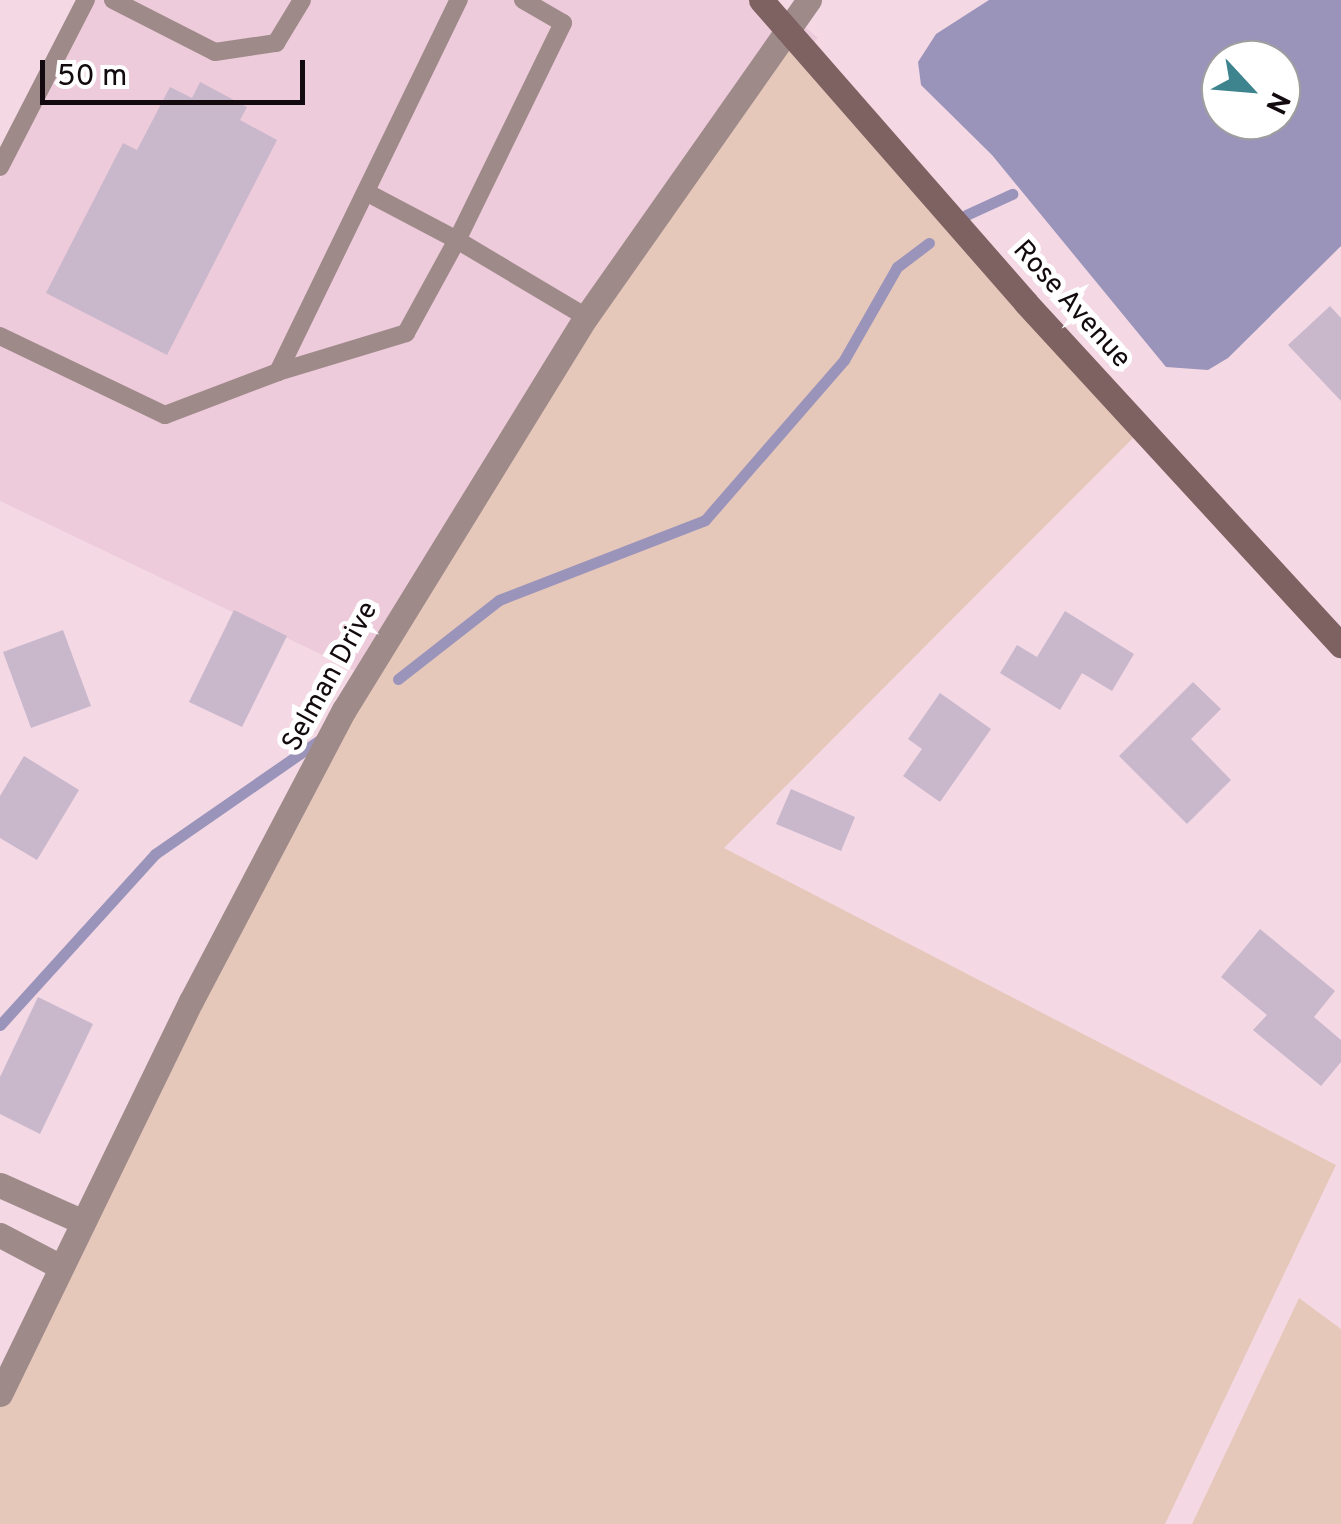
<!DOCTYPE html>
<style>
body{margin:0}
#map{position:relative;width:1341px;height:1524px;overflow:hidden;background:#f4d9e5;font-family:Overpass,sans-serif}
div>[style]{position:absolute}
.built>*{inset:0;background:#edcbda}
.green>*{inset:0;background:#e6c8bb}
.water>*{inset:0;background:#9b94ba}
.stream>*{height:11px;margin:-5.5px;padding:0 5.5px;transform-origin:5.5px;border-radius:5.5px;background:#9b94ba}
.building>*{inset:0;background:#c9b7cc}
.lane>*{height:18px;margin:-9px;padding:0 9px;transform-origin:9px;border-radius:9px;background:#9f8a8a}
.street>*{height:25px;margin:-12.5px;padding:0 12.5px;transform-origin:12.5px;border-radius:12.5px;background:#9f8a8a}
.secondary>*{height:25px;margin:-12.5px;padding:0 12.5px;transform-origin:12.5px;border-radius:12.5px;background:#7e6161}
span{translate:-50% -50%;white-space:nowrap;text-align:center;line-height:1.15;-webkit-text-stroke:10px #fff;paint-order:stroke}
.street-label{font-size:28px;color:#120a0e}
.north{position:absolute;left:1201px;top:40px;width:100px;height:100px;box-sizing:border-box;background:#fff;border:2px solid #a09d9f;border-radius:50%;rotate:116deg;font-size:28px;font-weight:700;line-height:40px;text-align:center;color:#120a0e}
.north::after{content:'';display:block;margin:auto;width:35px;height:45px;background:#3d848e;clip-path:polygon(50% 0,100% 100%,50% 72%,0 100%)}
.scale{position:absolute;left:40px;top:60px;width:265px;height:45px;box-sizing:border-box;border:5px solid #120a0e;border-top:0;padding-left:12px;font-size:30px;line-height:35px;white-space:nowrap;color:#120a0e;-webkit-text-stroke:8px #fff;paint-order:stroke}
</style>
<div id="map">
<div class="built">
<div style="clip-path:polygon(86px 0,774px 0,818px 38px,591px 292px,356px 671px,0 501px,0 179px)"></div>
</div>
<div class="green">
<div style="clip-path:polygon(788px 31px,1143px 428px,724px 848px,1336px 1165px,1165px 1524px,0 1524px,0 1394px,61px 1267px,463px 509px)"></div>
<div style="clip-path:polygon(1299px 1298px,1341px 1329px,1341px 1524px,1192px 1524px)"></div>
</div>
<div class="water">
<div style="clip-path:polygon(evenodd,989px 0,1341px 0,1341px 246px,1228px 358px,1208px 370px,1166px 367px,992px 155px,921px 85px,918px 62px,936px 34px,989px 0,1221px 60px,1281px 60px,1281px 120px,1221px 120px,1221px 60px)"></div>
</div>
<div class="stream">
<div style="left:966px;top:215px;width:51px;rotate:-24.5deg"></div>
<div style="left:398px;top:679px;width:128px;rotate:-38deg"></div>
<div style="left:499px;top:600px;width:221px;rotate:-21.2deg"></div>
<div style="left:705px;top:520px;width:212px;rotate:-49deg"></div>
<div style="left:844px;top:360px;width:107px;rotate:-60.3deg"></div>
<div style="left:897px;top:267px;width:40px;rotate:-37deg"></div>
<div style="left:0;top:1025px;width:231px;rotate:-47.8deg"></div>
<div style="left:155px;top:854px;width:202px;rotate:-34.7deg"></div>
</div>
<div class="building">
<div style="clip-path:polygon(200px 82px,247px 107px,240px 120px,277px 140px,167px 355px,46px 293px,123px 143px,137px 150px,170px 87px,192px 98px)"></div>
<div style="clip-path:polygon(1330px 306px,1341px 318px,1341px 401px,1288px 345px)"></div>
<div style="clip-path:polygon(234px 610px,287px 636px,242px 727px,189px 702px)"></div>
<div style="clip-path:polygon(1065px 611px,1134px 654px,1112px 691px,1082px 673px,1060px 710px,1000px 673px,1017px 645px,1037px 657px)"></div>
<div style="clip-path:polygon(63px 630px,91px 706px,31px 728px,3px 652px)"></div>
<div style="clip-path:polygon(1193px 682px,1221px 709px,1191px 739px,1231px 780px,1187px 824px,1119px 756px)"></div>
<div style="clip-path:polygon(940px 693px,991px 729px,940px 802px,903px 776px,922px 749px,908px 739px)"></div>
<div style="clip-path:polygon(24px 756px,79px 790px,37px 860px,0 838px,0 796px)"></div>
<div style="clip-path:polygon(791px 789px,855px 817px,841px 851px,776px 824px)"></div>
<div style="clip-path:polygon(1260px 929px,1335px 991px,1314px 1017px,1341px 1040px,1341px 1062px,1321px 1086px,1253px 1030px,1267px 1015px,1221px 977px)"></div>
<div style="clip-path:polygon(38px 997px,93px 1024px,40px 1134px,0 1114px,0 1077px)"></div>
</div>
<div class="lane">
<div style="left:113px;top:0;width:114px;rotate:27deg"></div>
<div style="left:215px;top:52px;width:62px;rotate:-8.4deg"></div>
<div style="left:276px;top:43px;width:50px;rotate:-58.8deg"></div>
<div style="left:523px;top:0;width:46px;rotate:29.9deg"></div>
<div style="left:563px;top:23px;width:242px;rotate:116deg"></div>
<div style="left:457px;top:240px;width:150px;rotate:30.8deg"></div>
<div style="left:0;top:167px;width:188px;rotate:-62.8deg"></div>
<div style="left:0;top:336px;width:183px;rotate:25.6deg"></div>
<div style="left:165px;top:415px;width:121px;rotate:-20.8deg"></div>
<div style="left:278px;top:372px;width:414px;rotate:-64.1deg"></div>
<div style="left:278px;top:372px;width:134px;rotate:-16.9deg"></div>
<div style="left:406px;top:333px;width:106px;rotate:-61.3deg"></div>
<div style="left:457px;top:240px;width:103px;rotate:-152.2deg"></div>
</div>
<div class="street">
<div style="left:0;top:1185px;width:91px;rotate:24deg"></div>
<div style="left:0;top:1235px;width:69px;rotate:27.7deg"></div>
<div style="left:0;top:1394px;width:437px;rotate:-64.1deg"></div>
<div style="left:191px;top:1001px;width:329px;rotate:-62.3deg"></div>
<div style="left:344px;top:710px;width:462px;rotate:-58.4deg"></div>
<div style="left:586px;top:317px;width:388px;rotate:-54.9deg"></div>
</div>
<div class="secondary">
<div style="left:761px;top:0;width:403px;rotate:48.8deg"></div>
<div style="left:1026px;top:303px;width:465px;rotate:47.4deg"></div>
</div>
<div class="street-label">
<span style="left:1071px;top:305px;rotate:48deg">Rose Avenue</span>
<span style="left:331px;top:677px;rotate:-61deg">Selman Drive</span>
</div>
<div class="north">N</div>
<div class="scale">50 m</div>
</div>
